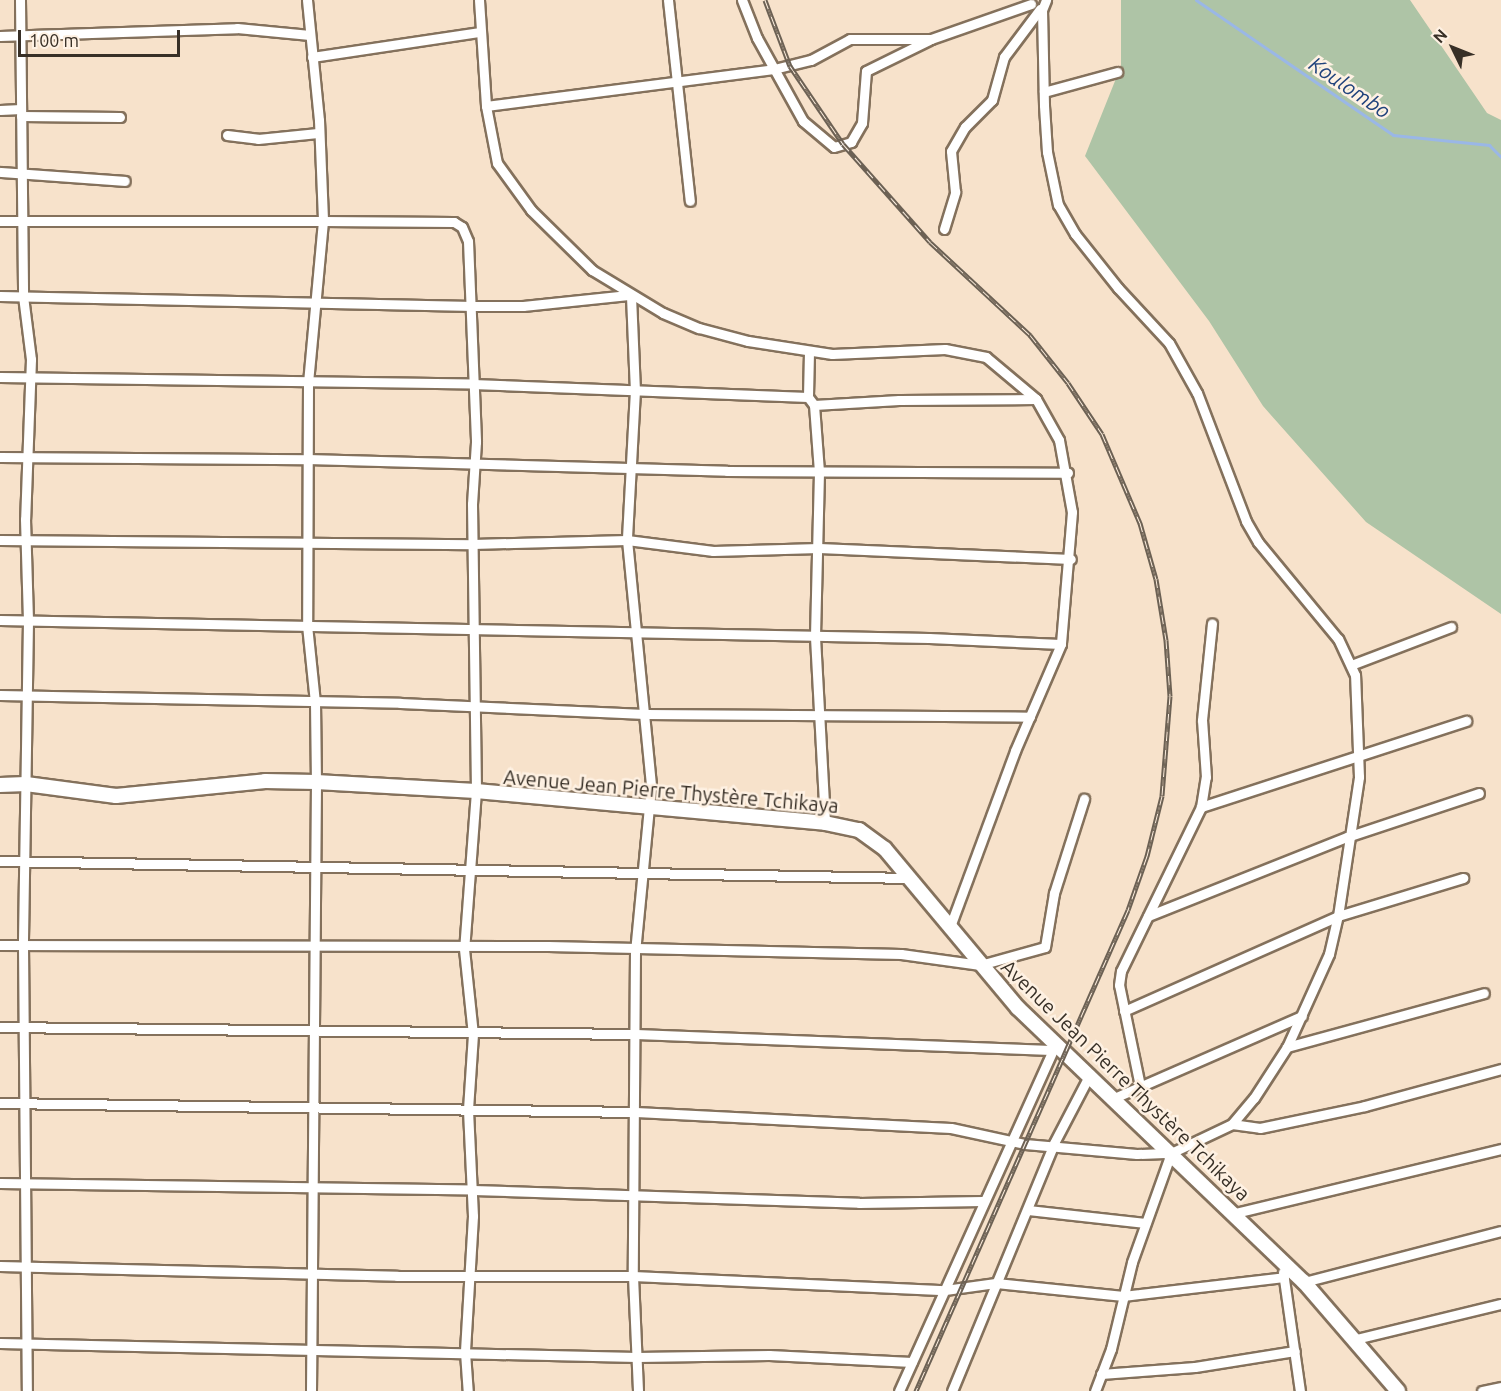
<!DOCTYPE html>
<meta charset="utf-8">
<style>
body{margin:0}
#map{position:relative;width:1501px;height:1391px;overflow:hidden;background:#f7e2cb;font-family:Ubuntu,sans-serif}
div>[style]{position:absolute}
.green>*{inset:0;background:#aec4a6}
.stream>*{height:3px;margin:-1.5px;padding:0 1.5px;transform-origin:1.5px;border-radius:1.5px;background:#9ab7e6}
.roads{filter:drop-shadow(2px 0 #84715c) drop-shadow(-2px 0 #84715c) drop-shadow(0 2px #84715c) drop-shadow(0 -2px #84715c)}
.street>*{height:9px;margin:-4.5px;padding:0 4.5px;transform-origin:4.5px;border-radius:4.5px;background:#fff}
.secondary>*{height:14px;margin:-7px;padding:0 7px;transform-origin:7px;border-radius:7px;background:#fff}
.rail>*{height:5px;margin-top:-2.5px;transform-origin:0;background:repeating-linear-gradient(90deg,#fef1e3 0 9px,#6c6154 0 18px);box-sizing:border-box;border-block:2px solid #6c6154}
span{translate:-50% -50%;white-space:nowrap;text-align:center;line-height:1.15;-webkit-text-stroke:5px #fef1e3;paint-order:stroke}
.street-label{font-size:20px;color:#383027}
.water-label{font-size:21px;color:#21437c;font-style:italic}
.north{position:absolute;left:1423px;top:18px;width:60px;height:60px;-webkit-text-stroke:4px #fef1e3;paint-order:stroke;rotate:313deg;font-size:16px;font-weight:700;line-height:24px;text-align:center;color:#383027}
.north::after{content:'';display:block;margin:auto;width:21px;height:27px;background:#383027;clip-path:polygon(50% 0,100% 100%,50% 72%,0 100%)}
.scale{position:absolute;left:18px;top:30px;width:162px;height:27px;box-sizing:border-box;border:3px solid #383027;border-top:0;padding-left:8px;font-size:18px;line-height:21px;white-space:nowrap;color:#383027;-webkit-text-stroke:4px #fef1e3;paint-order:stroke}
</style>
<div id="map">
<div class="green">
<div style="clip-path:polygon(1121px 0,1410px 0,1487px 113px,1501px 120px,1501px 614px,1366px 522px,1263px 406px,1209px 321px,1085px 156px,1121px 66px)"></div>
</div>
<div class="stream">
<div style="left:1196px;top:0;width:239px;rotate:34.4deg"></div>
<div style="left:1393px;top:135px;width:97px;rotate:5.9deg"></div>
<div style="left:1489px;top:145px;width:17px;rotate:45deg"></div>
</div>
<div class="roads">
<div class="street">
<div style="left:20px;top:0;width:296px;rotate:89.4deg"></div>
<div style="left:23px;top:296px;width:64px;rotate:82.8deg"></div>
<div style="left:31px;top:359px;width:160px;rotate:92.1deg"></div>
<div style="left:25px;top:519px;width:102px;rotate:88.3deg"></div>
<div style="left:28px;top:621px;width:325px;rotate:90.9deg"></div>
<div style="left:23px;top:946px;width:445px;rotate:89.5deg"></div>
<div style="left:307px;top:0;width:121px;rotate:84.3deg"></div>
<div style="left:319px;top:120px;width:101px;rotate:87.7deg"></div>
<div style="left:323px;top:221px;width:131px;rotate:0.4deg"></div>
<div style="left:454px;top:222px;width:9px;rotate:32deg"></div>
<div style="left:462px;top:227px;width:15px;rotate:67deg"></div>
<div style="left:468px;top:241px;width:201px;rotate:87.7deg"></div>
<div style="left:476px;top:442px;width:62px;rotate:93.7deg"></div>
<div style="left:472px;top:504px;width:287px;rotate:89.2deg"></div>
<div style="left:476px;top:791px;width:158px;rotate:94.3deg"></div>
<div style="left:464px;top:949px;width:85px;rotate:84deg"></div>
<div style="left:473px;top:1034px;width:76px;rotate:93.8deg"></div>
<div style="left:468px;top:1110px;width:106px;rotate:87.3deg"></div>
<div style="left:473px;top:1216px;width:136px;rotate:93.4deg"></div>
<div style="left:465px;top:1352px;width:39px;rotate:86deg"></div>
<div style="left:479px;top:0;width:106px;rotate:86.2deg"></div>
<div style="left:486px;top:106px;width:58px;rotate:79.1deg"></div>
<div style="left:497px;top:163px;width:58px;rotate:54.1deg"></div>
<div style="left:531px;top:210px;width:86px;rotate:44.5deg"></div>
<div style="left:592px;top:270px;width:83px;rotate:31.2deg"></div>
<div style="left:663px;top:313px;width:39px;rotate:23deg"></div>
<div style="left:699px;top:328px;width:51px;rotate:14.9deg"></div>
<div style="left:748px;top:341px;width:85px;rotate:8.8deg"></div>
<div style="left:832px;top:354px;width:113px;rotate:-2.5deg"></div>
<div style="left:945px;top:349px;width:42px;rotate:11deg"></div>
<div style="left:986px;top:357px;width:65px;rotate:40deg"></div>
<div style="left:1036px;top:399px;width:47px;rotate:60.7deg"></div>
<div style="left:1059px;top:440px;width:73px;rotate:79.8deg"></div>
<div style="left:1072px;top:512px;width:132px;rotate:94.8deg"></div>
<div style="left:1061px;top:644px;width:116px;rotate:113.3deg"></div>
<div style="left:1015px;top:751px;width:188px;rotate:110.3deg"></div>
<div style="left:668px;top:0;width:202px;rotate:83.8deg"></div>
<div style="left:742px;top:0;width:41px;rotate:68.5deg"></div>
<div style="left:757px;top:38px;width:95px;rotate:61deg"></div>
<div style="left:803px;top:121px;width:40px;rotate:40deg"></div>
<div style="left:834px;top:147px;width:18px;rotate:-16deg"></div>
<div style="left:851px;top:142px;width:22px;rotate:-60deg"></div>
<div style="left:862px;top:123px;width:52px;rotate:-85.6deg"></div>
<div style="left:866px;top:71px;width:70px;rotate:-26.2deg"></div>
<div style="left:0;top:36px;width:237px;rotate:-1.9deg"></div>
<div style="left:237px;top:28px;width:73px;rotate:5.5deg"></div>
<div style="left:312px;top:57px;width:170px;rotate:-8.5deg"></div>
<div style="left:1044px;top:92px;width:76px;rotate:-15.3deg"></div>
<div style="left:486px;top:106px;width:290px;rotate:-7.3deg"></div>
<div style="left:774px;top:69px;width:38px;rotate:-14deg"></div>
<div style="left:811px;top:60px;width:44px;rotate:-28.3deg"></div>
<div style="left:850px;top:39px;width:81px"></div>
<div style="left:931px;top:39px;width:106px;rotate:-19.3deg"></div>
<div style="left:0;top:110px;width:21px;rotate:-3deg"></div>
<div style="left:21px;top:116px;width:99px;rotate:0.6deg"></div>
<div style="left:227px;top:135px;width:31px;rotate:7deg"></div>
<div style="left:258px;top:139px;width:60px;rotate:-5.7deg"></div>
<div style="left:0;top:172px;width:125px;rotate:4.1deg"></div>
<div style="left:0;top:221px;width:323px"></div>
<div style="left:323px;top:221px;width:163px;rotate:95.3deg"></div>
<div style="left:308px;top:383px;width:242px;rotate:90.2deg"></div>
<div style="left:307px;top:625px;width:77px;rotate:84.1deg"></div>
<div style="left:315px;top:702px;width:80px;rotate:89.3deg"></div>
<div style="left:316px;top:782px;width:609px;rotate:90.47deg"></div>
<div style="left:944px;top:229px;width:39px;rotate:-73deg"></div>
<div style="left:955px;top:192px;width:41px;rotate:-95.6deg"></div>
<div style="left:951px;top:151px;width:28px;rotate:-60deg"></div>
<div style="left:965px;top:127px;width:38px;rotate:-45deg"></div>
<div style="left:992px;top:100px;width:45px;rotate:-74.4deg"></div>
<div style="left:1004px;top:57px;width:60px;rotate:-53.1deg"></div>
<div style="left:0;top:296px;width:473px;rotate:1.2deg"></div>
<div style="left:473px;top:306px;width:50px"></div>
<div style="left:523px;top:306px;width:106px;rotate:-6deg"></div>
<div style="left:631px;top:296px;width:94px;rotate:87.6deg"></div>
<div style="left:635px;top:390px;width:150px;rotate:93.1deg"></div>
<div style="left:627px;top:540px;width:247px;rotate:84.4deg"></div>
<div style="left:651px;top:786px;width:166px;rotate:95.5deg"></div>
<div style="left:635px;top:951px;width:325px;rotate:90.4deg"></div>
<div style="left:633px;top:1276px;width:115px;rotate:87.5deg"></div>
<div style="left:809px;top:352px;width:45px;rotate:91.3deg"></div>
<div style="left:808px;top:397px;width:10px;rotate:53deg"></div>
<div style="left:814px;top:405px;width:67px;rotate:85.7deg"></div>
<div style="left:819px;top:472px;width:165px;rotate:91.4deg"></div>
<div style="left:815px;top:637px;width:186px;rotate:86.9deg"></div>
<div style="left:0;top:377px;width:472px;rotate:0.8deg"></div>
<div style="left:472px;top:384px;width:336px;rotate:2.2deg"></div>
<div style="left:814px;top:405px;width:85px;rotate:-3.4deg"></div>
<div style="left:899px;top:400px;width:137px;rotate:-0.4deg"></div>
<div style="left:0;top:457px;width:307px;rotate:0.4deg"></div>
<div style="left:307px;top:459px;width:420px;rotate:1.6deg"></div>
<div style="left:727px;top:471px;width:341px;rotate:0.3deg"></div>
<div style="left:0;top:540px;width:473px;rotate:0.5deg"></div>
<div style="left:473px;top:544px;width:154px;rotate:-1.5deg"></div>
<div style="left:627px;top:540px;width:87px;rotate:7.3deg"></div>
<div style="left:713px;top:551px;width:106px;rotate:-1.6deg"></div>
<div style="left:819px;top:548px;width:252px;rotate:2.5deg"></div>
<div style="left:0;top:620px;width:929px;rotate:1.11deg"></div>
<div style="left:929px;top:638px;width:132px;rotate:2.6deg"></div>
<div style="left:1351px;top:665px;width:107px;rotate:-20.8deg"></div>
<div style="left:0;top:695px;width:400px;rotate:1.1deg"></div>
<div style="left:400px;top:703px;width:245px;rotate:2.6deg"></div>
<div style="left:645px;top:714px;width:385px;rotate:0.4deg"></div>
<div style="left:1201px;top:807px;width:279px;rotate:-18deg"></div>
<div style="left:0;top:861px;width:910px;rotate:1.07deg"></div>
<div style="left:1148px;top:916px;width:214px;rotate:-21.7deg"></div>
<div style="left:1347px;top:837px;width:139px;rotate:-18.4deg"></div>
<div style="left:0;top:945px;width:548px;rotate:0.1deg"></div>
<div style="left:548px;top:946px;width:353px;rotate:1.3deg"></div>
<div style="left:901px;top:954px;width:80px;rotate:7.9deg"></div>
<div style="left:980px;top:965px;width:67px;rotate:-15.5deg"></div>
<div style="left:1045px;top:947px;width:55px;rotate:-80.5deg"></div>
<div style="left:1054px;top:893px;width:99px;rotate:-72.3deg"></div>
<div style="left:1124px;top:1011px;width:234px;rotate:-23.9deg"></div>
<div style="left:1338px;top:916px;width:131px;rotate:-16.9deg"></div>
<div style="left:0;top:1027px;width:634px;rotate:0.63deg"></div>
<div style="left:634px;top:1034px;width:419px;rotate:2.2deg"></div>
<div style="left:1287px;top:1047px;width:204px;rotate:-15.3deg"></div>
<div style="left:1140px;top:1086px;width:103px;rotate:-101.7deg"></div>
<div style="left:1119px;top:985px;width:14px;rotate:-82deg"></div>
<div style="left:1121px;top:971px;width:182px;rotate:-64deg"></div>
<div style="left:1201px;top:807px;width:30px;rotate:-81deg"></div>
<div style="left:1206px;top:777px;width:57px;rotate:-94deg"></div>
<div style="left:1202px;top:720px;width:97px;rotate:-84.1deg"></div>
<div style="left:1114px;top:1098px;width:205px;rotate:-23.6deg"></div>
<div style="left:0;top:1103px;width:636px;rotate:0.81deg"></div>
<div style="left:636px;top:1112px;width:315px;rotate:2.9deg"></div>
<div style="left:951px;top:1128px;width:76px;rotate:12.2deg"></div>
<div style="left:1025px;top:1144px;width:112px;rotate:5.1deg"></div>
<div style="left:1137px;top:1154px;width:34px;rotate:-2deg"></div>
<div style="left:1171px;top:1153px;width:68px;rotate:-25.4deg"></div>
<div style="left:1232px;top:1124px;width:34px;rotate:-50deg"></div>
<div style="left:1254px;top:1098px;width:61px;rotate:-57.1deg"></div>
<div style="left:1287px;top:1047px;width:102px;rotate:-65.7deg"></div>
<div style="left:1329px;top:954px;width:39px;rotate:-77deg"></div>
<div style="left:1338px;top:916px;width:141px;rotate:-81.4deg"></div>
<div style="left:1359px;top:777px;width:102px;rotate:-92.2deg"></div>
<div style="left:1355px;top:675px;width:40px;rotate:-115deg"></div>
<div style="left:1338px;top:639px;width:126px;rotate:-129.5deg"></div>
<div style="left:1258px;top:542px;width:24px;rotate:-120deg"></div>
<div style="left:1246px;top:521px;width:137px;rotate:-110.9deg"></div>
<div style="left:1197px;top:393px;width:57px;rotate:-119.2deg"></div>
<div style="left:1169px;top:343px;width:75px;rotate:-132.8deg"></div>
<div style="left:1118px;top:288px;width:69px;rotate:-128.5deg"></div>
<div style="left:1075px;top:234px;width:34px;rotate:-120deg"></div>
<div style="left:1058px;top:205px;width:54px;rotate:-101.7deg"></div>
<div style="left:1047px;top:152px;width:47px;rotate:-93.7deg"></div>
<div style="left:1044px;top:105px;width:95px;rotate:-91.2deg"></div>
<div style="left:1042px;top:10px;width:11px;rotate:-68deg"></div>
<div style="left:1232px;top:1124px;width:28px;rotate:8deg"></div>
<div style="left:1260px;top:1128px;width:107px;rotate:-11.8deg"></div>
<div style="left:1365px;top:1106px;width:141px;rotate:-15.2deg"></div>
<div style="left:0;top:1183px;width:473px;rotate:0.8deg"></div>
<div style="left:473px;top:1190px;width:386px;rotate:1.9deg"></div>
<div style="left:859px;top:1203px;width:124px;rotate:-0.9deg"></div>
<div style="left:1028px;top:1210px;width:118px;rotate:6.3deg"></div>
<div style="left:1235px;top:1213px;width:274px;rotate:-13.5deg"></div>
<div style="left:0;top:1266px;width:397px;rotate:1.4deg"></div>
<div style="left:397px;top:1276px;width:236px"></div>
<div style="left:633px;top:1276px;width:312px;rotate:2.6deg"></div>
<div style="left:945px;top:1290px;width:51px;rotate:-7.8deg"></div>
<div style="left:996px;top:1283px;width:128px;rotate:5.8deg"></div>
<div style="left:1123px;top:1296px;width:162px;rotate:-6.7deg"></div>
<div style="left:1283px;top:1272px;width:120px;rotate:81.9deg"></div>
<div style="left:1304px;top:1282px;width:203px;rotate:-14.5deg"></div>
<div style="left:1356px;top:1339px;width:149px;rotate:-13.6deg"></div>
<div style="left:0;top:1343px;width:637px;rotate:1.26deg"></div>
<div style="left:637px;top:1357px;width:132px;rotate:-0.9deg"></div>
<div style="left:769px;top:1355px;width:143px;rotate:2.8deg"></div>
<div style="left:1101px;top:1374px;width:94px;rotate:-4.3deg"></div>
<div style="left:1195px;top:1367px;width:101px;rotate:-9.1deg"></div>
<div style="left:899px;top:1391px;width:379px;rotate:-65.7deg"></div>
<div style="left:952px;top:1391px;width:268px;rotate:-67.6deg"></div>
<div style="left:1054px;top:1143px;width:78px;rotate:-62.4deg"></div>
<div style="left:1095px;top:1391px;width:45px;rotate:-69.1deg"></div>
<div style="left:1111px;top:1349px;width:89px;rotate:-76.4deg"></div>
<div style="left:1132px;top:1262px;width:116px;rotate:-70.3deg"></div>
<div style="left:1482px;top:1391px;width:19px;rotate:-12deg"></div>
</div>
<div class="secondary">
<div style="left:0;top:785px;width:26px;rotate:-2deg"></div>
<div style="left:26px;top:784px;width:91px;rotate:7.6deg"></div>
<div style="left:116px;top:796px;width:150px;rotate:-5.7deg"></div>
<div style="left:265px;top:781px;width:51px;rotate:1.1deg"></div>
<div style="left:316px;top:782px;width:160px;rotate:3.2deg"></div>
<div style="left:476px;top:791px;width:350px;rotate:5.2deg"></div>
<div style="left:825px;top:823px;width:35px;rotate:12deg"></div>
<div style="left:859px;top:830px;width:32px;rotate:36deg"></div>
<div style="left:885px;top:849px;width:207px;rotate:50.1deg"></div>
<div style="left:1018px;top:1008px;width:396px;rotate:43.8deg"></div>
<div style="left:1304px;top:1282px;width:144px;rotate:49.2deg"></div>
</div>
</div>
<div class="rail">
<div style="left:765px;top:0;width:71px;rotate:69.3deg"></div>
<div style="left:790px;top:66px;width:94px;rotate:55.8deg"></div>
<div style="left:843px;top:144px;width:131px;rotate:48.4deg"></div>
<div style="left:930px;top:242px;width:137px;rotate:42.9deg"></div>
<div style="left:1030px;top:335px;width:61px;rotate:51.6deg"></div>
<div style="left:1068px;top:383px;width:61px;rotate:56.3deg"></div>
<div style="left:1102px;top:434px;width:97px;rotate:66.9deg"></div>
<div style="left:1140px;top:523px;width:58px;rotate:74.1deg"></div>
<div style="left:1156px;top:579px;width:62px;rotate:80.7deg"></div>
<div style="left:1166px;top:640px;width:56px;rotate:85.9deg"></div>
<div style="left:1170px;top:696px;width:100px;rotate:94.6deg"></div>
<div style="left:1162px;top:796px;width:62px;rotate:104deg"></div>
<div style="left:1147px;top:856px;width:57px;rotate:109.4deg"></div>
<div style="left:1128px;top:910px;width:526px;rotate:113.79deg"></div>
</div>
<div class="street-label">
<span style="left:671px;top:791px;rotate:5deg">Avenue Jean Pierre Thystère Tchikaya</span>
<span style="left:1126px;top:1080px;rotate:44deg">Avenue Jean Pierre Thystère Tchikaya</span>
</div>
<div class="water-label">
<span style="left:1350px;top:87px;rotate:34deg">Koulombo</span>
</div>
<div class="north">N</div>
<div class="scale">100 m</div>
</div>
